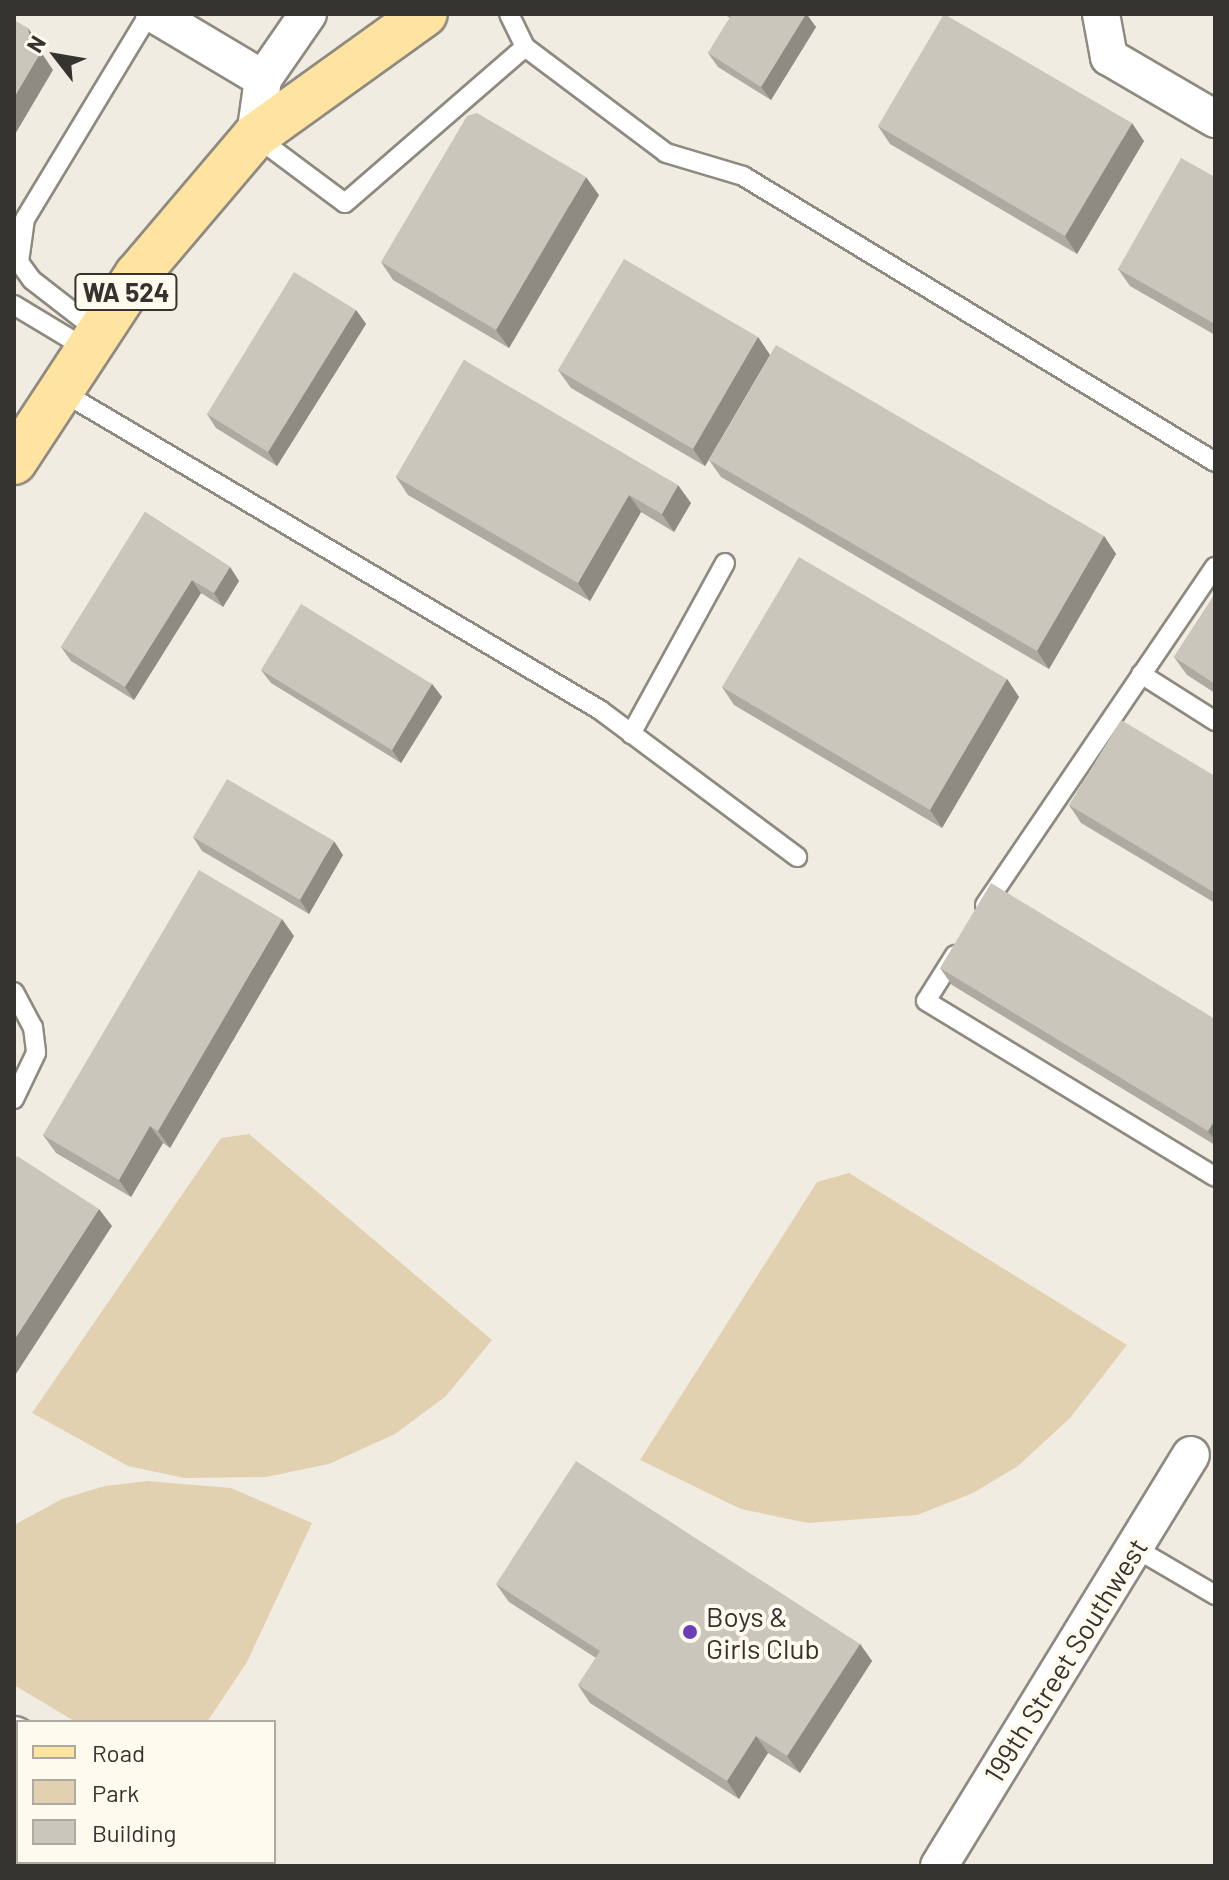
<!DOCTYPE html>
<style>
body{margin:0}
#map{position:relative;width:1229px;height:1880px;overflow:hidden;background:#f1ece1;font-family:Barlow,sans-serif}
div>[style]{position:absolute}
.green>*{inset:0;background:#e1d1b0}
.roads{filter:drop-shadow(2px 0 #8f8a80) drop-shadow(-2px 0 #8f8a80) drop-shadow(0 2px #8f8a80) drop-shadow(0 -2px #8f8a80)}
.lane>*{height:18px;margin:-9px;padding:0 9px;transform-origin:9px;border-radius:9px;background:#fff}
.street>*{height:36px;margin:-18px;padding:0 18px;transform-origin:18px;border-radius:18px;background:#fff}
.secondary>*{height:44px;margin:-22px;padding:0 22px;transform-origin:22px;border-radius:22px;background:#fff}
.primary>*{height:44px;margin:-22px;padding:0 22px;transform-origin:22px;border-radius:22px;background:#fee3a1}
.wall>*{inset:0;background:#afaaa1}
.shaded-wall>*{inset:0;background:#8e8b83}
.building>*{inset:0;background:#cbc6bb}
.dots>*{width:22px;height:22px;translate:-50% -50%;box-sizing:border-box;border:4px solid #fffaee;border-radius:50%}
span{translate:-50% -50%;white-space:nowrap;text-align:center;line-height:1.15;-webkit-text-stroke:8px #fffaee;paint-order:stroke}
.shield-label span{padding:2px 6px;background:#fffaee;border:2px solid;border-radius:6px;-webkit-text-stroke-width:0}
.shield-label{font-size:26px;color:#35332f;font-weight:700}
.poi-label{font-size:28px;color:#35332f}
.left{translate:0 -50%;text-align:left}
.street-label{font-size:28px;color:#35332f}
.frame{position:absolute;inset:0;border:16px solid #35332f;pointer-events:none}
.legend{position:absolute;left:16px;top:1720px;width:260px;height:144px;box-sizing:border-box;background:#fffaee;border:2px solid #aeaaa2;margin:0;padding:10px 14px;list-style:none;font-size:24px;color:#35332f}
.legend li{display:flex;align-items:center;gap:16px;height:40px}
.legend b{width:40px;border:2px solid #aeaaa2}
.north{position:absolute;left:16px;top:16px;width:80px;height:80px;-webkit-text-stroke:6px #fffaee;paint-order:stroke;rotate:301deg;font-size:22px;font-weight:700;line-height:32px;text-align:center;color:#35332f}
.north::after{content:'';display:block;margin:auto;width:28px;height:36px;background:#35332f;clip-path:polygon(50% 0,100% 100%,50% 72%,0 100%)}
</style>
<div id="map">
<div class="green">
<div style="clip-path:polygon(249px 1134px,492px 1340px,446px 1396px,395px 1434px,329px 1464px,266px 1477px,184px 1478px,128px 1466px,32px 1413px,221px 1138px)"></div>
<div style="clip-path:polygon(849px 1173px,1127px 1345px,1070px 1418px,1018px 1466px,973px 1493px,917px 1515px,808px 1523px,741px 1509px,640px 1460px,817px 1182px)"></div>
<div style="clip-path:polygon(148px 1481px,231px 1488px,312px 1523px,247px 1662px,207px 1722px,76px 1722px,14px 1685px,14px 1525px,62px 1499px,105px 1486px)"></div>
</div>
<div class="roads">
<div class="lane">
<div style="left:509px;top:14px;width:37px;rotate:64deg"></div>
<div style="left:525px;top:47px;width:176px;rotate:36.9deg"></div>
<div style="left:666px;top:153px;width:80px;rotate:16.6deg"></div>
<div style="left:743px;top:176px;width:552px;rotate:31.21deg"></div>
<div style="left:255px;top:136px;width:112px;rotate:36.7deg"></div>
<div style="left:345px;top:203px;width:238px;rotate:-40.9deg"></div>
<div style="left:14px;top:305px;width:85px;rotate:31.1deg"></div>
<div style="left:99px;top:332px;width:85px;rotate:-142.2deg"></div>
<div style="left:32px;top:280px;width:22px;rotate:-126deg"></div>
<div style="left:19px;top:262px;width:43px;rotate:-82.1deg"></div>
<div style="left:25px;top:219px;width:240px;rotate:-58.8deg"></div>
<div style="left:59px;top:390px;width:629px;rotate:30.6deg"></div>
<div style="left:600px;top:710px;width:246px;rotate:36.7deg"></div>
<div style="left:1141px;top:674px;width:88px;rotate:32.4deg"></div>
<div style="left:631px;top:734px;width:195px;rotate:-61.2deg"></div>
<div style="left:985px;top:905px;width:409px;rotate:-55.8deg"></div>
<div style="left:955px;top:955px;width:54px;rotate:122.2deg"></div>
<div style="left:926px;top:1001px;width:338px;rotate:31.3deg"></div>
<div style="left:14px;top:992px;width:40px;rotate:62deg"></div>
<div style="left:33px;top:1027px;width:26px;rotate:83deg"></div>
<div style="left:36px;top:1053px;width:51px;rotate:115.6deg"></div>
<div style="left:1135px;top:1548px;width:93px;rotate:30.4deg"></div>
</div>
<div class="street">
<div style="left:154px;top:14px;width:127px;rotate:30.8deg"></div>
<div style="left:1101px;top:14px;width:44px;rotate:79.5deg"></div>
<div style="left:1109px;top:57px;width:123px;rotate:30.3deg"></div>
<div style="left:255px;top:136px;width:58px;rotate:-82deg"></div>
<div style="left:263px;top:79px;width:79px;rotate:-55.3deg"></div>
<div style="left:100px;top:1866px;width:4px;rotate:-63deg"></div>
<div style="left:939px;top:1866px;width:482px;rotate:-58.5deg"></div>
</div>
<div class="secondary">
<div style="left:14px;top:1739px;width:5px;rotate:37deg"></div>
<div style="left:218px;top:1862px;width:7px;rotate:34deg"></div>
</div>
<div class="primary">
<div style="left:14px;top:462px;width:224px;rotate:-56.7deg"></div>
<div style="left:137px;top:275px;width:182px;rotate:-49.7deg"></div>
<div style="left:255px;top:136px;width:209px;rotate:-35.7deg"></div>
</div>
</div>
<div class="wall">
<div style="clip-path:polygon(724px 14px,807px 14px,816px 27px,771px 100px,718px 67px,708px 53px,730px 18px)"></div>
<div style="clip-path:polygon(878px 126px,1144px 141px,1077px 254px,890px 144px)"></div>
<div style="clip-path:polygon(1215px 177px,1215px 335px,1130px 286px,1118px 269px)"></div>
<div style="clip-path:polygon(599px 195px,509px 348px,393px 280px,381px 262px)"></div>
<div style="clip-path:polygon(356px 310px,366px 324px,277px 466px,216px 428px,207px 414px)"></div>
<div style="clip-path:polygon(758px 337px,770px 355px,705px 466px,571px 388px,558px 370px)"></div>
<div style="clip-path:polygon(464px 360px,691px 503px,674px 532px,641px 512px,590px 601px,408px 495px,396px 477px)"></div>
<div style="clip-path:polygon(709px 460px,1104px 536px,1116px 554px,1049px 669px,721px 477px)"></div>
<div style="clip-path:polygon(145px 512px,230px 567px,239px 581px,223px 607px,201px 593px,134px 700px,71px 661px,61px 647px)"></div>
<div style="clip-path:polygon(1215px 594px,1215px 693px,1187px 675px,1174px 657px)"></div>
<div style="clip-path:polygon(261px 670px,432px 684px,442px 697px,401px 763px,271px 683px)"></div>
<div style="clip-path:polygon(1007px 679px,1019px 697px,942px 828px,734px 705px,722px 687px)"></div>
<div style="clip-path:polygon(1215px 776px,1215px 903px,1081px 823px,1069px 805px)"></div>
<div style="clip-path:polygon(193px 837px,343px 855px,309px 914px,202px 851px)"></div>
<div style="clip-path:polygon(294px 936px,170px 1148px,163px 1143px,131px 1197px,56px 1153px,43px 1135px)"></div>
<div style="clip-path:polygon(940px 968px,1215px 1019px,1215px 1145px,952px 985px)"></div>
<div style="clip-path:polygon(496px 1584px,860px 1644px,872px 1661px,800px 1773px,768px 1753px,739px 1799px,590px 1703px,578px 1685px,596px 1658px,509px 1602px)"></div>
</div>
<div class="shaded-wall">
<div style="clip-path:polygon(806px 14px,816px 27px,771px 100px,761px 87px)"></div>
<div style="clip-path:polygon(28px 28px,40px 45px,41px 52px,53px 70px,14px 136px,14px 98px,30px 46px)"></div>
<div style="clip-path:polygon(1132px 123px,1144px 141px,1077px 254px,1065px 236px)"></div>
<div style="clip-path:polygon(586px 177px,599px 195px,509px 348px,496px 330px)"></div>
<div style="clip-path:polygon(356px 310px,366px 324px,277px 466px,268px 452px)"></div>
<div style="clip-path:polygon(758px 337px,770px 355px,705px 466px,693px 449px)"></div>
<div style="clip-path:polygon(678px 485px,691px 503px,674px 532px,662px 514px)"></div>
<div style="clip-path:polygon(629px 495px,641px 512px,590px 601px,578px 583px)"></div>
<div style="clip-path:polygon(1104px 536px,1116px 554px,1049px 669px,1037px 651px)"></div>
<div style="clip-path:polygon(230px 567px,239px 581px,223px 607px,214px 593px)"></div>
<div style="clip-path:polygon(192px 580px,201px 593px,134px 700px,125px 687px)"></div>
<div style="clip-path:polygon(1007px 679px,1019px 697px,942px 828px,930px 810px)"></div>
<div style="clip-path:polygon(432px 684px,442px 697px,401px 763px,392px 750px)"></div>
<div style="clip-path:polygon(334px 841px,343px 855px,309px 914px,300px 900px)"></div>
<div style="clip-path:polygon(282px 919px,294px 936px,170px 1148px,158px 1131px)"></div>
<div style="clip-path:polygon(1215px 1120px,1215px 1140px,1208px 1131px)"></div>
<div style="clip-path:polygon(150px 1126px,163px 1143px,131px 1197px,119px 1180px)"></div>
<div style="clip-path:polygon(99px 1209px,112px 1226px,14px 1377px,14px 1340px)"></div>
<div style="clip-path:polygon(860px 1644px,872px 1661px,800px 1773px,787px 1756px)"></div>
<div style="clip-path:polygon(756px 1736px,768px 1753px,739px 1799px,727px 1781px)"></div>
</div>
<div class="building">
<div style="clip-path:polygon(732px 14px,806px 14px,761px 87px,708px 53px)"></div>
<div style="clip-path:polygon(944px 14px,1132px 123px,1065px 236px,878px 126px)"></div>
<div style="clip-path:polygon(14px 20px,28px 28px,30px 46px,41px 52px,14px 98px)"></div>
<div style="clip-path:polygon(477px 113px,586px 177px,496px 330px,381px 262px,467px 116px)"></div>
<div style="clip-path:polygon(1181px 158px,1215px 177px,1215px 324px,1118px 269px)"></div>
<div style="clip-path:polygon(624px 259px,758px 337px,693px 449px,558px 370px)"></div>
<div style="clip-path:polygon(294px 272px,356px 310px,268px 452px,207px 414px)"></div>
<div style="clip-path:polygon(776px 345px,1104px 536px,1037px 651px,709px 460px)"></div>
<div style="clip-path:polygon(464px 360px,678px 485px,662px 514px,629px 495px,578px 583px,396px 477px)"></div>
<div style="clip-path:polygon(145px 512px,230px 567px,214px 593px,192px 580px,125px 687px,61px 647px)"></div>
<div style="clip-path:polygon(799px 557px,1007px 679px,930px 810px,722px 687px)"></div>
<div style="clip-path:polygon(1215px 594px,1215px 684px,1174px 657px)"></div>
<div style="clip-path:polygon(301px 604px,432px 684px,392px 750px,261px 670px)"></div>
<div style="clip-path:polygon(1121px 720px,1215px 776px,1215px 893px,1069px 805px)"></div>
<div style="clip-path:polygon(227px 779px,334px 841px,300px 900px,193px 837px)"></div>
<div style="clip-path:polygon(199px 870px,282px 919px,158px 1131px,150px 1126px,119px 1180px,43px 1135px)"></div>
<div style="clip-path:polygon(991px 883px,1215px 1019px,1215px 1120px,1208px 1131px,940px 968px)"></div>
<div style="clip-path:polygon(17px 1156px,99px 1209px,14px 1340px,14px 1161px)"></div>
<div style="clip-path:polygon(576px 1461px,860px 1644px,787px 1756px,756px 1736px,727px 1781px,578px 1685px,600px 1651px,496px 1584px)"></div>
</div>
<div class="dots">
<div style="left:690px;top:1632px;background:#6c3eb6"></div>
</div>
<div class="shield-label">
<span style="left:126px;top:292px">WA 524</span>
</div>
<div class="poi-label">
<span class="left" style="left:706px;top:1632px">Boys &amp;<br>Girls Club</span>
</div>
<div class="street-label">
<span style="left:1065px;top:1660px;rotate:-58deg">199th Street Southwest</span>
</div>
<div class="frame"></div>
<ul class="legend">
<li><b style="height:10px;background:#fee3a1"></b>Road</li>
<li><b style="height:22px;background:#e1d1b0"></b>Park</li>
<li><b style="height:22px;background:#cbc6bb"></b>Building</li>
</ul>
<div class="north">N</div>
</div>
